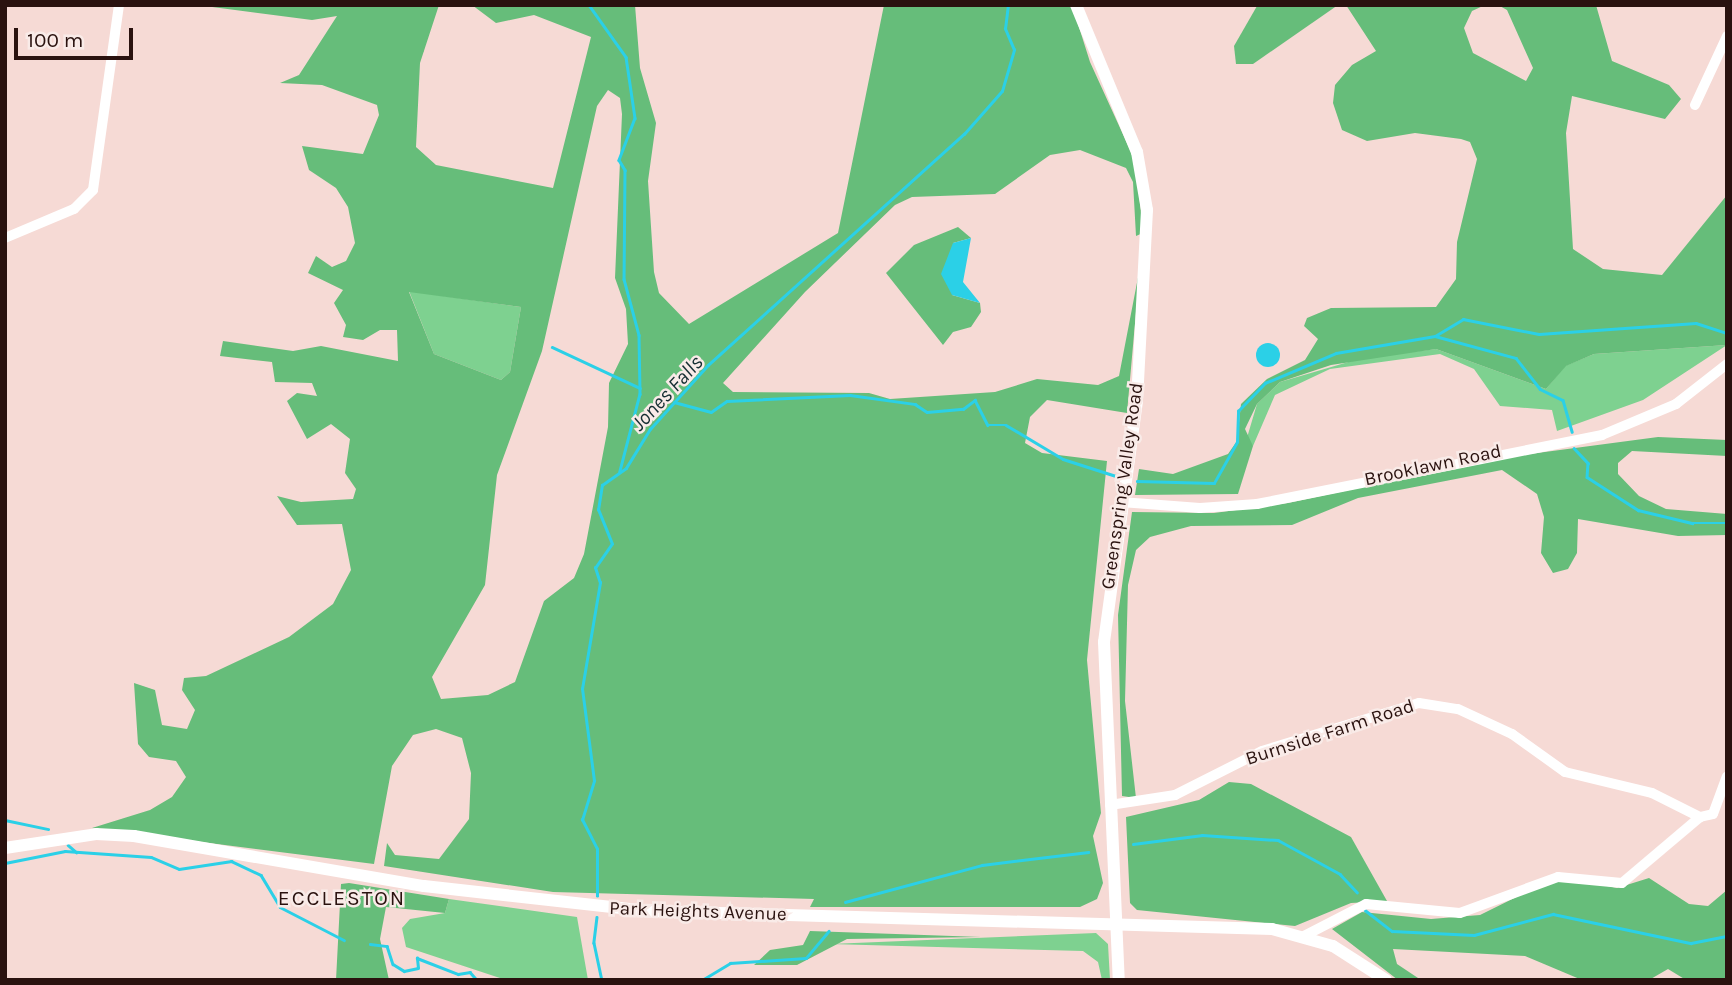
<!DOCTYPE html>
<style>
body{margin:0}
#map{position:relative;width:1732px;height:985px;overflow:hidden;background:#f6dad5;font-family:Karla,sans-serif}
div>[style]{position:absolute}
.green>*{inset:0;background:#7ed190}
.forest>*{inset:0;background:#66bd7a}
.water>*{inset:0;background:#2bd0e7}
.round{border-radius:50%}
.stream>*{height:2.5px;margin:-1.25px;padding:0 1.25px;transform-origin:1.25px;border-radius:1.25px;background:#2bd0e7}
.minor>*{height:10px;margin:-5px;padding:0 5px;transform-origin:5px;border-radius:5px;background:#fff}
.major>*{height:12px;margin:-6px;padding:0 6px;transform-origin:6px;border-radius:6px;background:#fff}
span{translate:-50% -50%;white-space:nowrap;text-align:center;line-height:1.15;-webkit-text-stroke:5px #f9ebe8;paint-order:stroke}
.street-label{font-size:19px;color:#2a120f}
.water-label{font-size:21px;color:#152e32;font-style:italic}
.neighbourhood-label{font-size:21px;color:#2a120f;letter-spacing:2px}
.frame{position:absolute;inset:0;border:7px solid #2a120f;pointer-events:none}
.scale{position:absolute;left:14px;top:28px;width:119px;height:32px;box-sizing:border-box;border:4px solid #2a120f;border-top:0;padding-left:9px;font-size:21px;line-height:24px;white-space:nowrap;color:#2a120f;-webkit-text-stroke:5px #f9ebe8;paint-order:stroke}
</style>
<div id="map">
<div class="green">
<div style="clip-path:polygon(409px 291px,521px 307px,510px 372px,501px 380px,434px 354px)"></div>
<div style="clip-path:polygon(1727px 345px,1643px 400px,1557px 431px,1552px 410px,1500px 406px,1474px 369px,1440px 354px,1330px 369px,1275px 395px,1253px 446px,1246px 441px,1257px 404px,1280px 382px,1362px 358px,1436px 349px,1546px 389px,1565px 366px,1594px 354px)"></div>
<div style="clip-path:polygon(449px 899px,577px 917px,588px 980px,506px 980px,406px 947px,402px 928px,410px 919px,445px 913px)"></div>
<div style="clip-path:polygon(1096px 933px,1108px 944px,1110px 980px,1102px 980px,1098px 962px,1083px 951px,830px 944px)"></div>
</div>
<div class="forest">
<div style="clip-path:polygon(evenodd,197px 5px,439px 5px,420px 63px,416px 147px,436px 165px,553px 188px,591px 37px,534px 15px,496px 23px,472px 5px,635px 5px,640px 68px,656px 123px,648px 181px,654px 272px,659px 293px,689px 324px,838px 233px,884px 5px,1072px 5px,1090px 62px,1136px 163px,1143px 233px,1136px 236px,1133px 182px,1126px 168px,1080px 150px,1050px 155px,995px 194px,912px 197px,895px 205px,805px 292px,723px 383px,733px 392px,869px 393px,890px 399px,995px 392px,1037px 379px,1098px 385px,1119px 376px,1140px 267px,1127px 413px,1047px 400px,1030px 417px,1025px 443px,1042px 453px,1107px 461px,1087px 660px,1101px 813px,1093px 836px,1103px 883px,1097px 899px,1080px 907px,810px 907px,814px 899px,553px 892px,384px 866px,387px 843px,395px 855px,439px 859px,469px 819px,471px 773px,462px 738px,436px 729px,413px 735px,392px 766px,374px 864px,92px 828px,150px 810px,172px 797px,186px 777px,176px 761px,149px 757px,138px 744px,134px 683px,155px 690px,162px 725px,187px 729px,195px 710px,182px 690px,184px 678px,206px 676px,289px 637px,333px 604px,351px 570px,342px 524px,297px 525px,277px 496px,301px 502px,353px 499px,356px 489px,345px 473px,350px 439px,331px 424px,307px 439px,287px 401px,297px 393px,317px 396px,312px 383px,275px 382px,272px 362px,220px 356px,223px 341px,293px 351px,321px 346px,398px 361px,397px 330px,380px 330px,363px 340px,343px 337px,346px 325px,334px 303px,343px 290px,308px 273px,316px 256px,332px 267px,346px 261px,355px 243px,348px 207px,336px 188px,309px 170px,302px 146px,363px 154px,379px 115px,377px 105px,322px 85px,280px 83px,299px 75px,337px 16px,312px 20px,197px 5px,608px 90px,620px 98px,622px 114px,615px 278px,626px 309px,628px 344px,609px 383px,608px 427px,584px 554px,574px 578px,544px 601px,515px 682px,488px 695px,441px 699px,432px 677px,485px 585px,497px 475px,542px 351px,597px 106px,608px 90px,197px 5px,409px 292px,521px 307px,510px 372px,501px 380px,434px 354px,409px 292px)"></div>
<div style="clip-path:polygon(1338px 5px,1253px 64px,1236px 64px,1234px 46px,1257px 6px)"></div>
<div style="clip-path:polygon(1346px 5px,1485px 5px,1472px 11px,1464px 28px,1473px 53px,1526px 81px,1533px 68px,1507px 10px,1498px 5px,1596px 5px,1612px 61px,1669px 85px,1681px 99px,1665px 119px,1572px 96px,1566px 133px,1573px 249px,1603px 269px,1662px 275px,1727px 195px,1727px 345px,1594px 354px,1566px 366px,1546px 389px,1436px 349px,1331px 365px,1280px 382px,1257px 404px,1245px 429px,1253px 446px,1238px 494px,1135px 495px,1139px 469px,1173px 474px,1228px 454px,1237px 441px,1241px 404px,1267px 379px,1305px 360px,1318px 339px,1304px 326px,1307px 318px,1331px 308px,1436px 307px,1456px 279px,1457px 242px,1477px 159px,1470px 142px,1461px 139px,1415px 133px,1367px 141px,1342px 130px,1333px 103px,1335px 85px,1352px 65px,1376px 51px)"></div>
<div style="clip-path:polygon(958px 227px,971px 238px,953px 243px,952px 295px,980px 303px,981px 312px,971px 327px,953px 332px,943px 345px,886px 273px,914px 245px)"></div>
<div style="clip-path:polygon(1658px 437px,1727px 440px,1727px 456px,1632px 451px,1618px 463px,1618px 474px,1639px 496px,1666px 509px,1727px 514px,1727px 535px,1678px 536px,1578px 519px,1577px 553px,1568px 569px,1553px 573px,1541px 553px,1544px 517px,1537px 494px,1502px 470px,1358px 498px,1292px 525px,1191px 526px,1150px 537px,1136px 550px,1128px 585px,1125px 701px,1136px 798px,1122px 796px,1118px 615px,1132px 512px,1214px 513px,1288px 503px,1500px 458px)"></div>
<div style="clip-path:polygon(1229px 782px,1251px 784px,1351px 837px,1387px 901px,1351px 903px,1295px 926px,1137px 910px,1130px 903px,1126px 817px,1199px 800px)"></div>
<div style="clip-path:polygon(1649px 878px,1689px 904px,1708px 906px,1727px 890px,1727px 980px,1686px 980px,1668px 969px,1649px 980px,1582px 980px,1525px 956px,1393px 949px,1397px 964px,1421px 980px,1398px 980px,1332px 929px,1362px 912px,1431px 919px,1480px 915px,1545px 883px,1573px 879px,1617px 888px)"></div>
<div style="clip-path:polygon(341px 884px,349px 883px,449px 899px,445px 913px,386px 907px,380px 939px,389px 980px,336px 980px)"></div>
<div style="clip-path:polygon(810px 931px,981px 937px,847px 939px,797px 965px,754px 965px,770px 950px,803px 945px)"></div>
</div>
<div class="water">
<div style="clip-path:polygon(971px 238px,963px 282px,980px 303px,952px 295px,941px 274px,953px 243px)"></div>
<div class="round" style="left:1256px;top:343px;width:24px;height:24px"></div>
</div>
<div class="stream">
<div style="left:589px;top:5px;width:64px;rotate:54.6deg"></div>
<div style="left:626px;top:57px;width:62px;rotate:81.6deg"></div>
<div style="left:635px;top:118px;width:45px;rotate:110.9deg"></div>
<div style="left:619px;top:160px;width:12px;rotate:59deg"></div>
<div style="left:625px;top:170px;width:109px;rotate:90.5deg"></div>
<div style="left:624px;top:279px;width:58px;rotate:75deg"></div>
<div style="left:639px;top:335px;width:59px;rotate:89deg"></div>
<div style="left:640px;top:394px;width:80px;rotate:104.6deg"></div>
<div style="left:1435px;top:336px;width:84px;rotate:15.2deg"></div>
<div style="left:1516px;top:358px;width:39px;rotate:52deg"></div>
<div style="left:1540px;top:389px;width:25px;rotate:26deg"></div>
<div style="left:1563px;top:400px;width:33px;rotate:74deg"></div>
<div style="left:552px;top:347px;width:97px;rotate:25deg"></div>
<div style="left:674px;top:402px;width:38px;rotate:15deg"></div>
<div style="left:711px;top:412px;width:19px;rotate:-35deg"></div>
<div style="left:727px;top:401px;width:123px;rotate:-2.8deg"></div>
<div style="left:850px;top:395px;width:66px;rotate:7.9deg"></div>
<div style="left:915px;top:404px;width:14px;rotate:34deg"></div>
<div style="left:927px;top:412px;width:36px;rotate:-5deg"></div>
<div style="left:963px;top:409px;width:15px;rotate:-37deg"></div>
<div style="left:975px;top:400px;width:28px;rotate:63deg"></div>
<div style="left:988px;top:425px;width:18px"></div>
<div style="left:1006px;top:425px;width:66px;rotate:30.8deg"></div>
<div style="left:1063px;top:459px;width:56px;rotate:17.8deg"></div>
<div style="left:1574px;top:448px;width:21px;rotate:47deg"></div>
<div style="left:1588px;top:463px;width:14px;rotate:94deg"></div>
<div style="left:1587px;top:477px;width:61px;rotate:32.9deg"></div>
<div style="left:1638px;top:510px;width:56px;rotate:13.5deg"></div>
<div style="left:1692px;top:523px;width:35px"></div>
<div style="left:1137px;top:481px;width:77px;rotate:1.5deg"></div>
<div style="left:1214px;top:483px;width:47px;rotate:-60.7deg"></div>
<div style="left:1237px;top:442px;width:31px;rotate:-88deg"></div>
<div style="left:1238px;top:411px;width:39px;rotate:-46deg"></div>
<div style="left:1265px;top:383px;width:77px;rotate:-22.9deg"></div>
<div style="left:1336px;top:353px;width:100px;rotate:-9.7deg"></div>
<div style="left:1435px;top:336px;width:33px;rotate:-31deg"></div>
<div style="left:1463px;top:319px;width:77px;rotate:11.2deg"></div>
<div style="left:1539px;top:334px;width:157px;rotate:-4deg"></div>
<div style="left:1696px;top:323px;width:33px;rotate:18deg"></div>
<div style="left:5px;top:820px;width:44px;rotate:11.8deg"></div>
<div style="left:1133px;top:844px;width:70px;rotate:-7.4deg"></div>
<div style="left:1202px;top:835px;width:76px;rotate:3.8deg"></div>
<div style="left:1278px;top:840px;width:71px;rotate:28.7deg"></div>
<div style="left:1340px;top:874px;width:25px;rotate:47deg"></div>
<div style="left:68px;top:845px;width:11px;rotate:41deg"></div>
<div style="left:5px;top:863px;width:61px;rotate:-11.3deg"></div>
<div style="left:65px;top:851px;width:86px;rotate:4deg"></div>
<div style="left:151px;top:857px;width:30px;rotate:23deg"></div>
<div style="left:179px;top:869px;width:53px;rotate:-8.7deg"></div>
<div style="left:231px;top:861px;width:33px;rotate:25deg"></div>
<div style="left:261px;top:875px;width:37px;rotate:59deg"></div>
<div style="left:280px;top:907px;width:72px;rotate:27.3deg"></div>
<div style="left:597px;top:896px;width:47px;rotate:-90deg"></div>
<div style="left:597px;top:849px;width:33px;rotate:-117deg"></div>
<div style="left:582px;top:820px;width:41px;rotate:-72.9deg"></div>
<div style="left:594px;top:781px;width:93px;rotate:-97.4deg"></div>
<div style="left:582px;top:689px;width:108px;rotate:-80.4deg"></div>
<div style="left:600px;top:583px;width:16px;rotate:-108deg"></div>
<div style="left:595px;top:568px;width:29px;rotate:-55deg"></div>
<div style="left:612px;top:544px;width:37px;rotate:-112deg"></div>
<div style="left:598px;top:510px;width:25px;rotate:-81deg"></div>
<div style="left:602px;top:485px;width:29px;rotate:-35deg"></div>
<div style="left:626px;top:468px;width:46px;rotate:-58.4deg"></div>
<div style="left:650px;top:429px;width:86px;rotate:-47.8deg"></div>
<div style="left:708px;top:365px;width:345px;rotate:-42.1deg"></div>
<div style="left:964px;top:134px;width:57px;rotate:-48.5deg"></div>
<div style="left:1002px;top:91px;width:43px;rotate:-73.7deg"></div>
<div style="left:1014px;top:50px;width:23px;rotate:-113deg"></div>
<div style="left:1005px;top:29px;width:24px;rotate:-83deg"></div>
<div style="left:845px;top:902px;width:142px;rotate:-15.1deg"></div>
<div style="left:982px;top:865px;width:107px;rotate:-7deg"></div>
<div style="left:1365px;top:910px;width:34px;rotate:38deg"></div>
<div style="left:1392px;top:931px;width:82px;rotate:2.8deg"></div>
<div style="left:1474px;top:935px;width:82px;rotate:-14.9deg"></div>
<div style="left:1553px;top:914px;width:141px;rotate:11.9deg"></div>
<div style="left:1691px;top:943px;width:37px;rotate:-11deg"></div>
<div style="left:597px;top:917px;width:26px;rotate:97deg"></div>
<div style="left:594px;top:943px;width:38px;rotate:78deg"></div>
<div style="left:370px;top:944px;width:17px;rotate:7deg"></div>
<div style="left:387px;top:946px;width:19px;rotate:72deg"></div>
<div style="left:393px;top:964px;width:13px;rotate:32deg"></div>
<div style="left:404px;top:971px;width:14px;rotate:-12deg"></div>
<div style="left:418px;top:968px;width:10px;rotate:-96deg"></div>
<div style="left:417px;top:958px;width:44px;rotate:21.3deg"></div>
<div style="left:458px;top:974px;width:12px;rotate:-9deg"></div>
<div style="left:470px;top:972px;width:11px;rotate:49deg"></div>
<div style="left:702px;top:980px;width:33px;rotate:-31deg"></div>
<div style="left:730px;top:963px;width:76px;rotate:-3.8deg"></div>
<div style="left:806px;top:958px;width:35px;rotate:-50deg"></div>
</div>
<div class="minor">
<div style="left:1695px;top:105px;width:76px;rotate:-65.1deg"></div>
<div style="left:5px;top:238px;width:75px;rotate:-22.8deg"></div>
<div style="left:74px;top:209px;width:27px;rotate:-45deg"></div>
<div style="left:93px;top:190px;width:187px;rotate:-82deg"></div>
<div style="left:1121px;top:502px;width:79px;rotate:4.3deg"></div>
<div style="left:1200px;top:508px;width:57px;rotate:-4deg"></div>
<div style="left:1257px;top:504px;width:352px;rotate:-11.3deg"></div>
<div style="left:1602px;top:435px;width:80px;rotate:-22.7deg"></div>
<div style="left:1676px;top:404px;width:65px;rotate:-38.1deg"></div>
<div style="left:1110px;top:805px;width:66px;rotate:-8.7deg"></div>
<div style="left:1175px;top:795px;width:97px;rotate:-26.8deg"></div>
<div style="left:1262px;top:751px;width:164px;rotate:-17deg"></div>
<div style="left:1419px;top:703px;width:39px;rotate:9deg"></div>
<div style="left:1458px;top:709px;width:60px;rotate:24.8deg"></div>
<div style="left:1512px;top:734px;width:65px;rotate:35.6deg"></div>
<div style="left:1565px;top:772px;width:89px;rotate:13.6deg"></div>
<div style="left:1652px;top:793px;width:54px;rotate:26.6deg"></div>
<div style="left:1304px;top:936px;width:70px;rotate:-27.3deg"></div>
<div style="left:1366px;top:904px;width:94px;rotate:5.5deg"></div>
<div style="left:1460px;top:913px;width:104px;rotate:-20.2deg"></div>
<div style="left:1558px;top:877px;width:64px;rotate:5.4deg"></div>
<div style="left:1622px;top:883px;width:102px;rotate:-40.2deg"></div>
<div style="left:1700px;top:817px;width:13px;rotate:-13deg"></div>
<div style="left:1713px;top:814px;width:40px;rotate:-69.8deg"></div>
</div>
<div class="major">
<div style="left:1076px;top:5px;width:159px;rotate:67.5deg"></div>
<div style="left:1137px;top:152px;width:59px;rotate:80.2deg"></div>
<div style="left:1147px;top:210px;width:191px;rotate:93deg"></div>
<div style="left:1137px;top:401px;width:243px;rotate:97.8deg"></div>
<div style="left:1104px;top:642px;width:338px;rotate:87.5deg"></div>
<div style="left:5px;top:848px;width:92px;rotate:-8.7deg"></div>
<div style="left:96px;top:834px;width:38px;rotate:3deg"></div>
<div style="left:134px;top:836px;width:294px;rotate:9.8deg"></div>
<div style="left:424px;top:886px;width:225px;rotate:6.4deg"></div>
<div style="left:648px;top:911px;width:624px;rotate:1.65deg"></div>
<div style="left:1272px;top:929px;width:63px;rotate:15.6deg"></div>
<div style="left:1333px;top:946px;width:63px;rotate:32.7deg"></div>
</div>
<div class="street-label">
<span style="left:1433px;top:466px;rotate:-12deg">Brooklawn Road</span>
<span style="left:1123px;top:486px;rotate:-82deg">Greenspring Valley Road</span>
<span style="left:1330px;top:733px;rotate:-18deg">Burnside Farm Road</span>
<span style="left:698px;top:912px;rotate:2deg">Park Heights Avenue</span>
</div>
<div class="water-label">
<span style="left:667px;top:393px;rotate:-47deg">Jones Falls</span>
</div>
<div class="neighbourhood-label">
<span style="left:342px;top:898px">ECCLESTON</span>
</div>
<div class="frame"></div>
<div class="scale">100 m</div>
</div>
